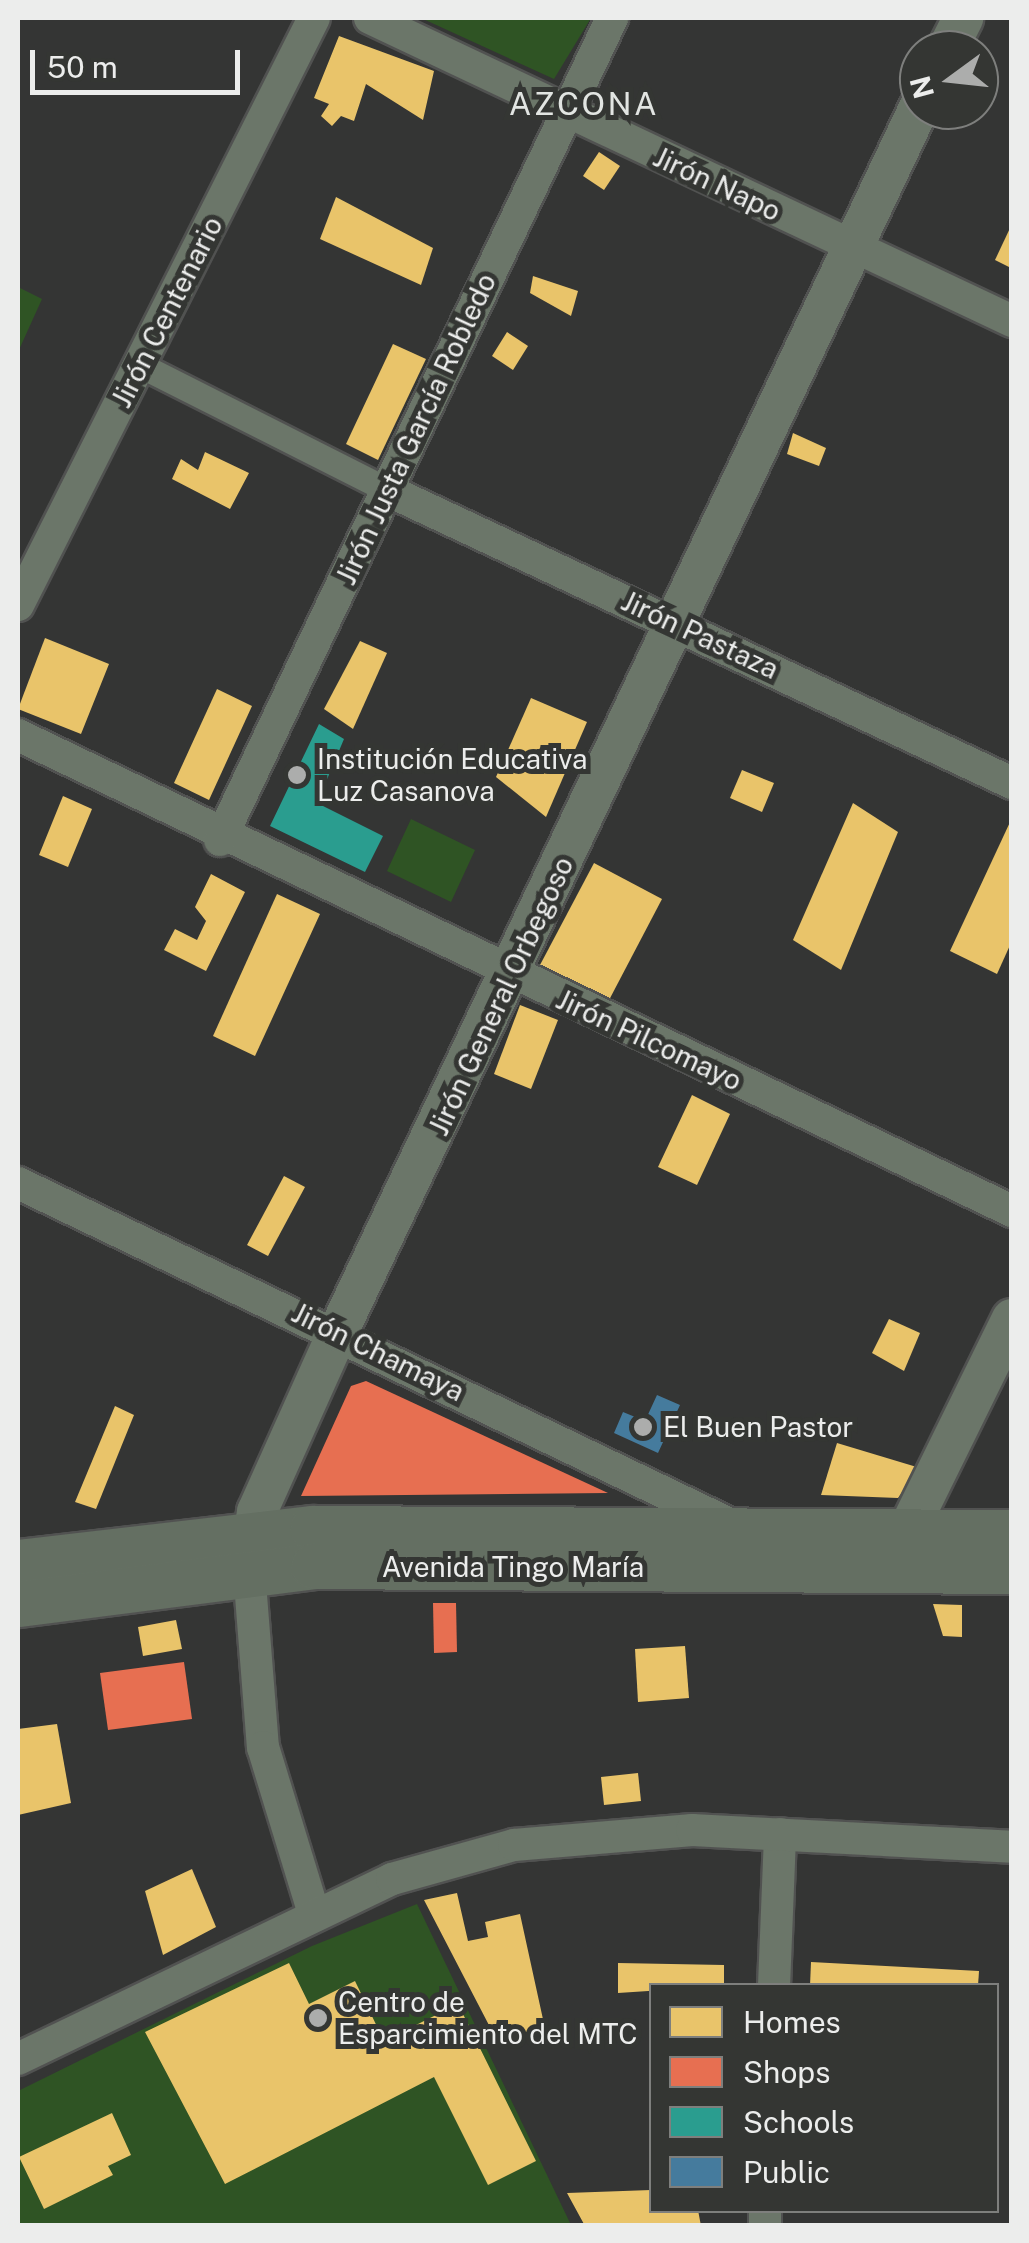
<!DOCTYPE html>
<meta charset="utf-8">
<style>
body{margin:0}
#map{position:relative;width:1029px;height:2243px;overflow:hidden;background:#343534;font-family:"Public Sans",sans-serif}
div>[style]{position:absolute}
.green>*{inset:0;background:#2f5424}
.homes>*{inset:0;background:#e9c46a}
.shops>*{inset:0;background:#e76f51}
.schools>*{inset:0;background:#2a9d8f}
.public>*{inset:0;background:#457b9d}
.roads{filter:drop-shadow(2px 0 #515251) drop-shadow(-2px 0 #515251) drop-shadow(0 2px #515251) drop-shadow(0 -2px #515251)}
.pedestrian>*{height:25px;margin:-12.5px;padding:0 12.5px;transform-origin:12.5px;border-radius:12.5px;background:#6b7669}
.minor>*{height:32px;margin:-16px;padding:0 16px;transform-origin:16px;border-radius:16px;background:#6b7669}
.tertiary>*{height:40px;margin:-20px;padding:0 20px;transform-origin:20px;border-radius:20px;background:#6b7669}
.secondary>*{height:45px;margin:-22.5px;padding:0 22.5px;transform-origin:22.5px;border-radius:22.5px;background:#646f62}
.dots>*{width:28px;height:28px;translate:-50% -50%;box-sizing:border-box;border:5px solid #343633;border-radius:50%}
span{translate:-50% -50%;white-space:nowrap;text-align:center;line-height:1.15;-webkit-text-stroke:10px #343633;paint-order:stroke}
.street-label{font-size:28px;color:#ecedec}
.poi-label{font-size:28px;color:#ecedec}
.left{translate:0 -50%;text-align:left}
.quarter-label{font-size:32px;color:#e2e5e2;letter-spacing:2.5px}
.frame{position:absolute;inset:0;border:20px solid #ecedec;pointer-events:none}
.legend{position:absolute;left:649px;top:1983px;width:350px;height:230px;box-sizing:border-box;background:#343633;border:2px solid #7e7f7d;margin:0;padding:12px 18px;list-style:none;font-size:30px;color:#ecedec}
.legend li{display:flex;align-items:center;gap:20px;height:50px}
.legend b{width:50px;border:2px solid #7e7f7d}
.north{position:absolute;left:899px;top:30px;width:100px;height:100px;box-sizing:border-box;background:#343633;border:2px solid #7e7f7d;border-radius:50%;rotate:255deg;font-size:28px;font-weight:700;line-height:40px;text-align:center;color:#ecedec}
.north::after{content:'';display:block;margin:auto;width:35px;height:45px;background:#acadac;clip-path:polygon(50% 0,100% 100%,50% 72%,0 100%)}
.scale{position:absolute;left:30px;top:50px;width:210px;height:45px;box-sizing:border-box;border:5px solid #ecedec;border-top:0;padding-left:12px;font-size:30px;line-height:35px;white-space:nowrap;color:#ecedec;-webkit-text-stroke:8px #343633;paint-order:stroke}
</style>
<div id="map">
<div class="green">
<div style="clip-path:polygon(421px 18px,591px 18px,554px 79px)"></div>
<div style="clip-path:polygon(18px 287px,42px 299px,18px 352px)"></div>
<div style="clip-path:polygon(411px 819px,475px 850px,451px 902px,387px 871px)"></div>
<div style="clip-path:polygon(417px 1904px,571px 2225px,18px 2226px,18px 2091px,312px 1946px)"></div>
</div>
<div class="homes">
<div style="clip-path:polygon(339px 36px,434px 71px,423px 120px,366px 84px,354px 121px,341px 116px,332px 126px,321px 116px,329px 104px,314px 98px)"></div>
<div style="clip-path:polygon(599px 152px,620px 166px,604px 190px,583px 176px)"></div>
<div style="clip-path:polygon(336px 197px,433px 248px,421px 285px,320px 239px)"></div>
<div style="clip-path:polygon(1011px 226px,1011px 268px,995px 260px)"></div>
<div style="clip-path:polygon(533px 276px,578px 291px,571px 316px,530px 293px)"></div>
<div style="clip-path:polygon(507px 332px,528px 346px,513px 370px,492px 356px)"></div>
<div style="clip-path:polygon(393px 344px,426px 359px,378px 460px,346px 444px)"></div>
<div style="clip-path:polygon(793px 433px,826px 448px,819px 466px,787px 454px)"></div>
<div style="clip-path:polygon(205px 452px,249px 473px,230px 509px,172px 479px,181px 459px,198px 470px)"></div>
<div style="clip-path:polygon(45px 638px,109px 664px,81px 734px,18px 709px)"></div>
<div style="clip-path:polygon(360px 641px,387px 653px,353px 729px,324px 709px)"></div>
<div style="clip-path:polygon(217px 689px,252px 706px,209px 800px,174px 783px)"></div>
<div style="clip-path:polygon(531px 698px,587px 722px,546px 817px,496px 777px)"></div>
<div style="clip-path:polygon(742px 770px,774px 783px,762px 812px,730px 798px)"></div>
<div style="clip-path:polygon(63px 796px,92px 809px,68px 867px,39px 855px)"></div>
<div style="clip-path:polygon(853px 803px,898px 832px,841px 970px,793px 940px)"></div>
<div style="clip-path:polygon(1011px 820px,1011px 943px,997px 974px,950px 951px)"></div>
<div style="clip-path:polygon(594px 863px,662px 899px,608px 1002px,540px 965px)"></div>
<div style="clip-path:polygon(211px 874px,245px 892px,206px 971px,164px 950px,175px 929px,197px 940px,206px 921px,195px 907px)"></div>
<div style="clip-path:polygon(277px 894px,320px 914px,255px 1056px,213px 1036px)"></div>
<div style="clip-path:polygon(520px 1005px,558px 1020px,531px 1089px,494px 1074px)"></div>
<div style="clip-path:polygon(692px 1095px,730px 1114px,697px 1185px,658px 1167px)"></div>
<div style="clip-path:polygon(284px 1176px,305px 1187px,268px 1256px,247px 1245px)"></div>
<div style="clip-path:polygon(889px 1319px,920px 1333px,904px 1371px,872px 1353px)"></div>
<div style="clip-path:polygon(115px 1406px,134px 1415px,96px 1509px,75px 1502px)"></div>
<div style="clip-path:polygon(837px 1443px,920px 1468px,898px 1498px,821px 1495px)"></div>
<div style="clip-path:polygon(933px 1604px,962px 1605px,962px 1637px,943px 1636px)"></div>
<div style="clip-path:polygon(176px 1620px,182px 1649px,143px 1656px,138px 1627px)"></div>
<div style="clip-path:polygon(685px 1646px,689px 1698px,638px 1702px,635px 1649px)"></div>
<div style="clip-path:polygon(57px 1724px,71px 1803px,18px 1815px,18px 1729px)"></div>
<div style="clip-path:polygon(638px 1773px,641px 1801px,604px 1805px,601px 1777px)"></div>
<div style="clip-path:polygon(192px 1869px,216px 1927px,163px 1955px,145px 1891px)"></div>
<div style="clip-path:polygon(457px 1893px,468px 1941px,488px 1937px,485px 1922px,520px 1914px,546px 2033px,492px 2031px,424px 1900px)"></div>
<div style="clip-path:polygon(811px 1962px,979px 1971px,978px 1986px,810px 1986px)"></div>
<div style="clip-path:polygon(289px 1963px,309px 2004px,355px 1981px,384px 2041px,458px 2004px,536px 2161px,488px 2185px,434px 2077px,225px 2184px,145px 2032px)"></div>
<div style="clip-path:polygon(618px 1963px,724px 1965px,724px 1986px,618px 1993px)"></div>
<div style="clip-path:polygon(112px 2113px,131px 2155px,108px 2166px,113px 2175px,44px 2209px,19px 2157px)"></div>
<div style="clip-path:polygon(651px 2190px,652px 2210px,698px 2210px,701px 2226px,585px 2226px,567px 2193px)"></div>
</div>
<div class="shops">
<div style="clip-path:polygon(366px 1381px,608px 1493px,301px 1496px,351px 1386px)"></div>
<div style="clip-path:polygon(433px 1603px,456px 1603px,457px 1652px,434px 1653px)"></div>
<div style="clip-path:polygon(184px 1662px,192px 1719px,108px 1730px,100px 1673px)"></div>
</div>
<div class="schools">
<div style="clip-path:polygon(319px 724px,344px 739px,317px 803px,383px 836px,365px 872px,270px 826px)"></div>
</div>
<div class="public">
<div style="clip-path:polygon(657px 1395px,680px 1405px,658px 1453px,614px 1433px,623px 1412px,645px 1421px)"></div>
</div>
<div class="roads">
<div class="pedestrian">
<div style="left:140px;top:365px;width:277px;rotate:26.8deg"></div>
</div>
<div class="minor">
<div style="left:370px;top:18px;width:710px;rotate:25.27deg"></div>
<div style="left:387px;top:490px;width:690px;rotate:25.12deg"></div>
<div style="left:18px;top:605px;width:657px;rotate:-63.24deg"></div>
<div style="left:18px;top:735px;width:1102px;rotate:25.59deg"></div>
<div style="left:220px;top:840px;width:911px;rotate:-64.5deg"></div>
<div style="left:18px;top:1183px;width:796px;rotate:25.6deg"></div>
<div style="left:249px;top:1570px;width:178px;rotate:85.5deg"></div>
<div style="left:263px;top:1747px;width:175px;rotate:73deg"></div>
<div style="left:774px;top:1986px;width:152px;rotate:-87.7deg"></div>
<div style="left:18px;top:2059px;width:415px;rotate:-25.7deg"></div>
<div style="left:392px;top:1879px;width:127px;rotate:-15.6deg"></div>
<div style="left:514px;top:1845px;width:179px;rotate:-4.8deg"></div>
<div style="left:692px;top:1830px;width:320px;rotate:3deg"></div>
<div style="left:765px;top:2226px;width:16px;rotate:-90deg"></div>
</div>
<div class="tertiary">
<div style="left:947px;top:50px;width:36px;rotate:-63deg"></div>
<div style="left:909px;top:1561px;width:33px;rotate:-90deg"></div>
<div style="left:909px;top:1528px;width:233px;rotate:-63.8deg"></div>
<div style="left:249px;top:1565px;width:54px;rotate:-81.4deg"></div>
<div style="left:257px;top:1512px;width:197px;rotate:-65.8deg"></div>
<div style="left:338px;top:1332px;width:1355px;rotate:-64.61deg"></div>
</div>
<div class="secondary">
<div style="left:18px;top:1562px;width:296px;rotate:-6.6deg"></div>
<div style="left:312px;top:1528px;width:700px;rotate:0.33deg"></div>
<div style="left:18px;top:1604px;width:297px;rotate:-7.3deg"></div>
<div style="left:313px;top:1566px;width:699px;rotate:0.41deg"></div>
</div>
</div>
<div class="dots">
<div style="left:297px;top:775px;background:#acadac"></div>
<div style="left:643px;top:1427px;background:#acadac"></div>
<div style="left:318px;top:2018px;background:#acadac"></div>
</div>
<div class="street-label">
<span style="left:717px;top:184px;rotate:25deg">Jirón Napo</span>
<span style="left:167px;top:312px;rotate:-63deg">Jirón Centenario</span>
<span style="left:416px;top:429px;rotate:-65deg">Jirón Justa García Robledo</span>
<span style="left:700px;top:635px;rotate:25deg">Jirón Pastaza</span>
<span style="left:501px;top:996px;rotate:-65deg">Jirón General Orbegoso</span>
<span style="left:649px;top:1040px;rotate:25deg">Jirón Pilcomayo</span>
<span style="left:378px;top:1352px;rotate:26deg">Jirón Chamaya</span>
<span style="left:513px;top:1567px">Avenida Tingo María</span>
</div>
<div class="poi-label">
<span class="left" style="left:317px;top:775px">Institución Educativa<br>Luz Casanova</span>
<span class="left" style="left:663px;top:1427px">El Buen Pastor</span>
<span class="left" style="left:338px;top:2018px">Centro de<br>Esparcimiento del MTC</span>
</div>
<div class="quarter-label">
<span style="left:584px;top:104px">AZCONA</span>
</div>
<div class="frame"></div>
<ul class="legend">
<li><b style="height:28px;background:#e9c46a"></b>Homes</li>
<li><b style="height:28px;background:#e76f51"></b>Shops</li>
<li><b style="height:28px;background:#2a9d8f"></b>Schools</li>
<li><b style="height:28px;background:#457b9d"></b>Public</li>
</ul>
<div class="north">N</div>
<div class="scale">50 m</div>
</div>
